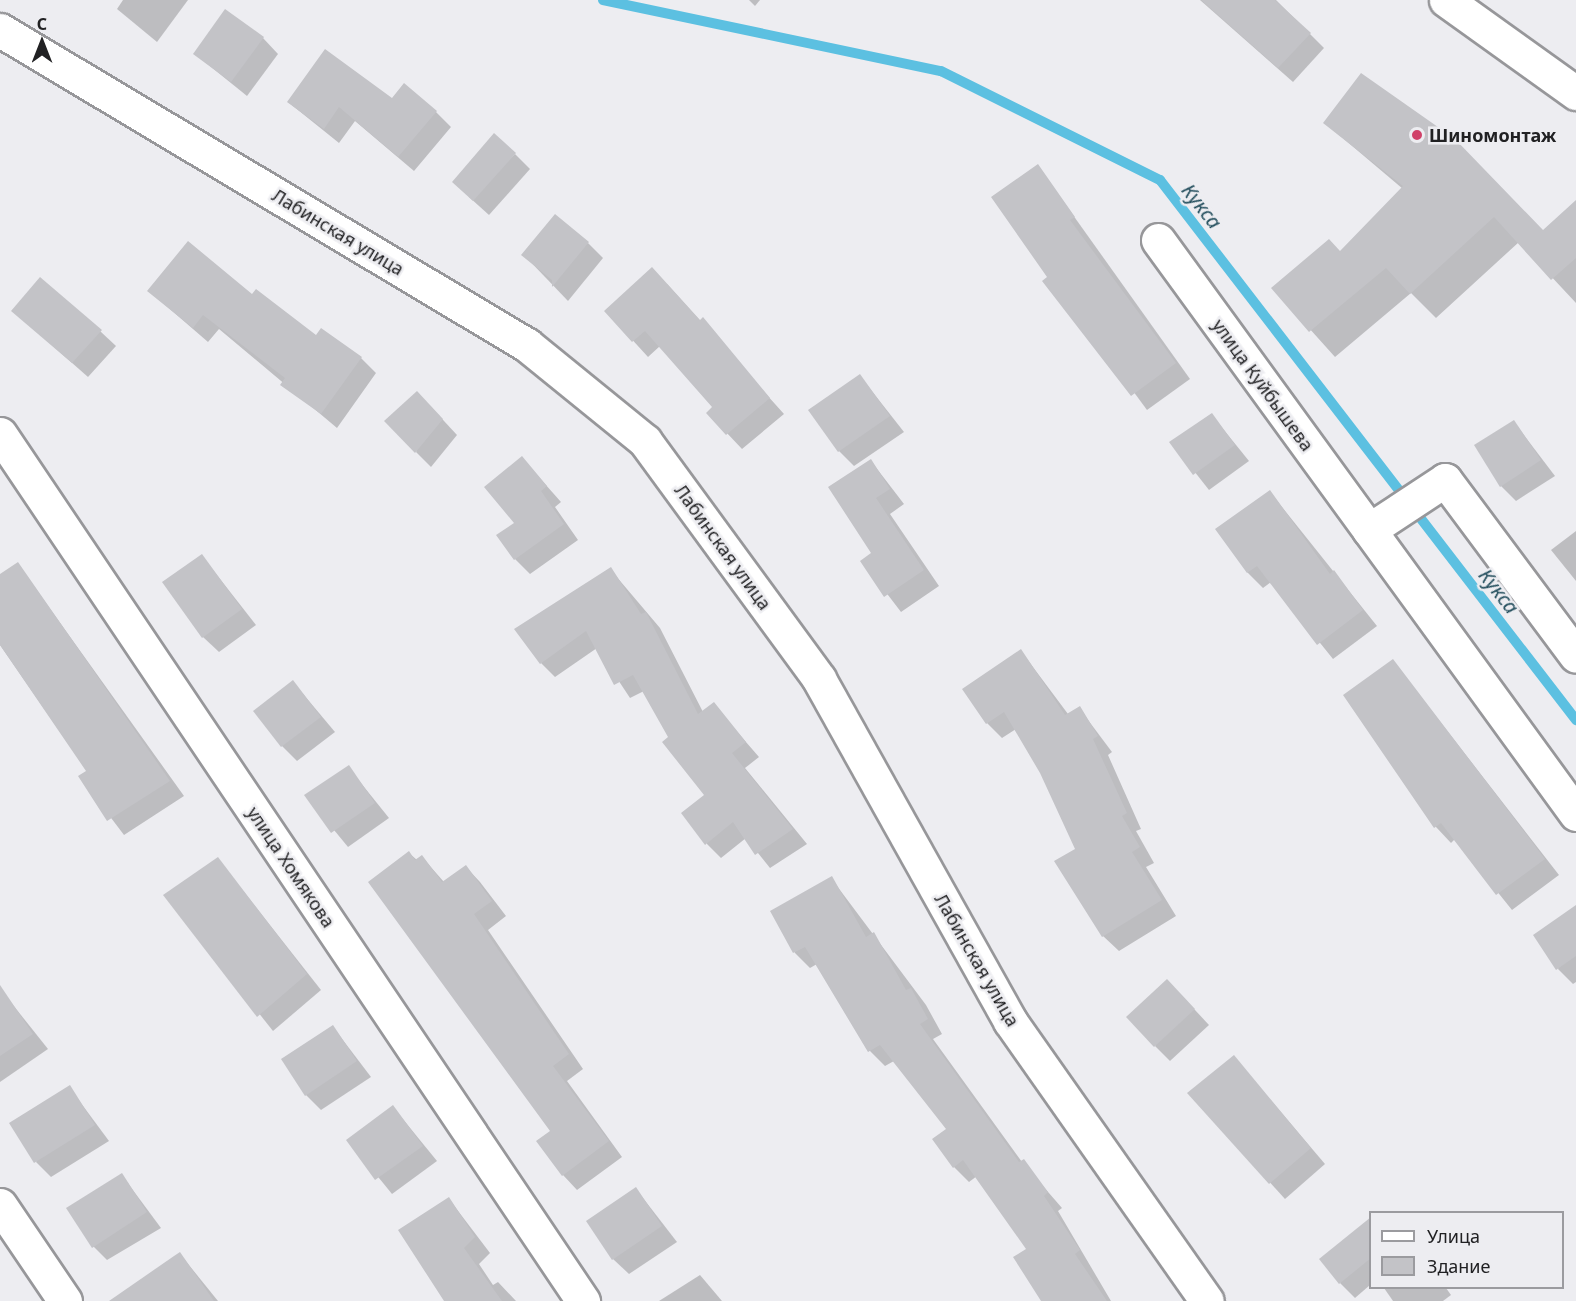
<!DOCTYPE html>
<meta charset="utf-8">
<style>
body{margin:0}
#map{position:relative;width:1576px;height:1301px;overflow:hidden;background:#ededf1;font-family:"Noto Sans",sans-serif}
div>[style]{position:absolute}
.shadow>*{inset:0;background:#0003}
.stream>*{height:10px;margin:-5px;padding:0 5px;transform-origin:5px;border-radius:5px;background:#5cc0e1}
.building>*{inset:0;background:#c3c3c7}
.roads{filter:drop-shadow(2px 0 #97979a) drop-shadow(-2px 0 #97979a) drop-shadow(0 2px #97979a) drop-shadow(0 -2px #97979a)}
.minor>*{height:33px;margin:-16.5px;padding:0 16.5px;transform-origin:16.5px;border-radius:16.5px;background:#fff}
.dots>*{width:16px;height:16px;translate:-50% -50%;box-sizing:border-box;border:3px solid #ededf1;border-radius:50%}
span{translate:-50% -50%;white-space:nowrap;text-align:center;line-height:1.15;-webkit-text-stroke:5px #ededf1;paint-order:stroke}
.poi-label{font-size:18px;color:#212123;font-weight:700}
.left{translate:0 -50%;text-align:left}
.street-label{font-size:18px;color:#212123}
.water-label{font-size:20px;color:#1e4a59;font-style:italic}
.legend{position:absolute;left:1369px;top:1211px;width:195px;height:78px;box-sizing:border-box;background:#ededf1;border:2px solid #9b9b9f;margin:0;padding:8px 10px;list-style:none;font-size:18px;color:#212123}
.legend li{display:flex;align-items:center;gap:12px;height:30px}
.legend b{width:30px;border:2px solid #9b9b9f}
.north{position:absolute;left:12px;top:12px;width:60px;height:60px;-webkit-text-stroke:4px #ededf1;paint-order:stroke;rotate:0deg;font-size:16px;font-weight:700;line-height:24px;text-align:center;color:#212123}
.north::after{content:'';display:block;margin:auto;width:21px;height:27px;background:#212123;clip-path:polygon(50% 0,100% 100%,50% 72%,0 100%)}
</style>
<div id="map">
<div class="shadow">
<div style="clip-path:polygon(123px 0,188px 0,157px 42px,117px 9px)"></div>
<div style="clip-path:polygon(749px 0,760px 0,755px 6px)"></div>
<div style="clip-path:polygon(1200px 0,1276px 0,1324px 48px,1293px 82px)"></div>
<div style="clip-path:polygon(263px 38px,278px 54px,247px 96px,195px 54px)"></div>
<div style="clip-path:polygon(392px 100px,436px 112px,451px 127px,414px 171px,355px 121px,339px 143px,288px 102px)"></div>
<div style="clip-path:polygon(1325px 123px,1543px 232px,1576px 207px,1576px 303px,1519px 242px,1436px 318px,1411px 293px,1335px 357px,1273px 288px,1341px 252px,1403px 189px)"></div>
<div style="clip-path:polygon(515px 154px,530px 169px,489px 215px,469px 197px)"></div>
<div style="clip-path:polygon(1038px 166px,1190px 379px,1147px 410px,1049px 277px)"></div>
<div style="clip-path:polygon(588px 243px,603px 258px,568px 301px,523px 254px)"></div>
<div style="clip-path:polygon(667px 284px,784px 414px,742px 449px,708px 413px,715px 407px,660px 346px,648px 357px,606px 311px)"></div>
<div style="clip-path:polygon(149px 291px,316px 337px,361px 358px,376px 373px,337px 428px,219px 329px,208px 342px)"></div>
<div style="clip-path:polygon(13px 311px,100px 331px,116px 346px,88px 377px)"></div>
<div style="clip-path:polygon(860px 376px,904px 432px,854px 466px,839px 451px)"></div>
<div style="clip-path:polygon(432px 408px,457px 435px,431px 467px,416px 452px)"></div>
<div style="clip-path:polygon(1211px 414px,1249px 461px,1209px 490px,1172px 443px)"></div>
<div style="clip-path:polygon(1514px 422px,1555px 476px,1516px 501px,1501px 486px)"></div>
<div style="clip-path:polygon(522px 458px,561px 502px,555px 507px,578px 540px,530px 574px,515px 559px)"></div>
<div style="clip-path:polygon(871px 461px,904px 504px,890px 514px,939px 586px,901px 612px,862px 561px,873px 554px)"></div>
<div style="clip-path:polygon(1270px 492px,1377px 626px,1333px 659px,1271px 582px,1263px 588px,1248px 573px,1217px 530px)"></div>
<div style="clip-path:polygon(1576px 531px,1576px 581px,1551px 550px)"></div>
<div style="clip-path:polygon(202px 556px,256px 625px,219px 652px,203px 637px)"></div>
<div style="clip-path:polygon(18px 564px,184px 796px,124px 835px,80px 777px,88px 772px,0 645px,0 576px)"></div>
<div style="clip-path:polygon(610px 569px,660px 628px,703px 712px,713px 704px,759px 757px,745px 768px,807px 844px,770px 868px,746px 838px,721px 858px,707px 844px,706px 795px,644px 691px,630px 698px,597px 648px,555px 677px,541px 663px)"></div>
<div style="clip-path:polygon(1021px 651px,1068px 714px,1079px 708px,1112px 752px,1108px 755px,1141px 829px,1136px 831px,1154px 863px,1146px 867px,1176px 916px,1119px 951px,1103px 936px,1077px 850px,1042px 772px,1016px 729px,1002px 738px,987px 723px)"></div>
<div style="clip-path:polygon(1393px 661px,1559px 875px,1512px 910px,1455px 839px,1451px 843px,1436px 827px,1345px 695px)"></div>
<div style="clip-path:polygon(293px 682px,335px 732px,297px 761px,282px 746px)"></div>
<div style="clip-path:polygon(348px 767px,389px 818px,348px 847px,306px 796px)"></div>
<div style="clip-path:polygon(409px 853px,417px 860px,422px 857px,444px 882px,466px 867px,480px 882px,506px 916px,488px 930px,583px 1069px,567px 1081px,622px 1157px,577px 1190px,563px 1175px,552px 1131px)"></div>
<div style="clip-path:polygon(218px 859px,321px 990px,273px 1031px,165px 895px)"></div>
<div style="clip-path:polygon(831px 878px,926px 1005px,942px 1034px,933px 1039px,1022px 1162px,1062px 1208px,1058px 1211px,1111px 1301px,1043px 1301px,1029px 1249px,977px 1176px,969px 1182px,954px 1167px,949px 1129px,894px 1061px,885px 1066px,870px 1051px,817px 964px,810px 968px,795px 953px,772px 912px)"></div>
<div style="clip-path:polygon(1576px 907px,1576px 982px,1573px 984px,1558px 969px)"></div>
<div style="clip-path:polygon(1182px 996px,1209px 1025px,1170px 1061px,1155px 1046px)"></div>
<div style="clip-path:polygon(9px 1000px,48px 1049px,0 1082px,0 1006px)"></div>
<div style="clip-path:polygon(333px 1027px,371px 1077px,321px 1110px,306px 1095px)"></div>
<div style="clip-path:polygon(1234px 1057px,1325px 1164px,1285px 1199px,1189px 1093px)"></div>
<div style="clip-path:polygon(69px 1087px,109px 1141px,51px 1177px,36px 1162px)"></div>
<div style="clip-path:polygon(393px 1107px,437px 1161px,392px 1194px,348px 1140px)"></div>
<div style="clip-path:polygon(121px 1174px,161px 1228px,107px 1260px,92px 1245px)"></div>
<div style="clip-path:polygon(636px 1189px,677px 1242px,629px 1274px,613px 1259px)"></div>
<div style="clip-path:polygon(449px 1199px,490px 1253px,479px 1264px,493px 1285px,498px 1282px,516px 1301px,445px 1301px)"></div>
<div style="clip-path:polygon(1370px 1233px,1370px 1285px,1355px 1298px,1340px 1283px)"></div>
<div style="clip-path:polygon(180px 1254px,218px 1301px,123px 1301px)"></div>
<div style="clip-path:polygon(700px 1275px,722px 1301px,659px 1301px)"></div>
<div style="clip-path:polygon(1384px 1288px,1446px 1288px,1451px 1295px,1443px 1301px,1393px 1301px)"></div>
</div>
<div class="stream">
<div style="left:603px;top:0;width:345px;rotate:11.9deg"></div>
<div style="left:941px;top:71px;width:245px;rotate:26.5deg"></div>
<div style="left:1160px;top:180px;width:682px;rotate:52.39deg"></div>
</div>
<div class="building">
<div style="clip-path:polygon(1201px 0,1275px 0,1311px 33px,1278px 68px)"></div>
<div style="clip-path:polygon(225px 9px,264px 37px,231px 82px,193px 54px)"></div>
<div style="clip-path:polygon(325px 49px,392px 98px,404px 83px,437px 111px,398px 157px,339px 107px,324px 129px,287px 102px)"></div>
<div style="clip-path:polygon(1361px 73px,1455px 139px,1543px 230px,1576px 200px,1576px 258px,1551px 280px,1494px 217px,1410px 294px,1386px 268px,1309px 332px,1271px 288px,1329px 239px,1340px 251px,1403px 186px,1323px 123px)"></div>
<div style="clip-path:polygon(494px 133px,516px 153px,473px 201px,452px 182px)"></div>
<div style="clip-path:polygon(1038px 164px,1075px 217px,1070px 220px,1176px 363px,1131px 396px,1042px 281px,1047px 277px,991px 197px)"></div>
<div style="clip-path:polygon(555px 214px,589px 242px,552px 287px,552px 280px,521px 255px)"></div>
<div style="clip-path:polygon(188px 241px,252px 294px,256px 289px,316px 335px,321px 328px,362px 357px,321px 414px,280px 385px,285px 378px,203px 315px,193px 328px,147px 291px)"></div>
<div style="clip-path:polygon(652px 267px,700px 320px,703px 317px,770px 398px,726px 435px,706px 413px,712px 407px,645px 331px,632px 342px,604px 311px)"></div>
<div style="clip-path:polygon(40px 277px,102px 330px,72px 363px,11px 311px)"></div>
<div style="clip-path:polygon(860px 374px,890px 416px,838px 452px,808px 410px)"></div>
<div style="clip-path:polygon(417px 391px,443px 419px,415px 453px,384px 421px)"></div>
<div style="clip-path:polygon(1212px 413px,1235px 445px,1193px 475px,1169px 442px)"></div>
<div style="clip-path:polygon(1514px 420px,1541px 460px,1500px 487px,1474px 445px)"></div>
<div style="clip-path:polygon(522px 456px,547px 486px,541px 491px,564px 524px,514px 560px,496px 535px,514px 523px,484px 487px)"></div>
<div style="clip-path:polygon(871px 459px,890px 489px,876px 498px,924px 570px,884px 597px,860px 561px,871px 553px,828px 487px)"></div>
<div style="clip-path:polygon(1270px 490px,1330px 574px,1334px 570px,1363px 610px,1317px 645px,1257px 566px,1247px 573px,1215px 529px)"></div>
<div style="clip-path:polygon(202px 554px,242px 609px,202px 638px,162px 582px)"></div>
<div style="clip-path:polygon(18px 562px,170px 781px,107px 821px,78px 776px,86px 771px,0 645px,0 574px)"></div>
<div style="clip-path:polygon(611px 567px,641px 614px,646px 612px,698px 714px,714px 702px,746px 742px,732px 753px,793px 829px,755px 855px,733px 822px,705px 845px,681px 813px,704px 795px,662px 742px,668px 737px,633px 675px,614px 685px,586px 631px,540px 664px,514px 629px)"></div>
<div style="clip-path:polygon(1021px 649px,1065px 715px,1080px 706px,1098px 736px,1093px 739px,1127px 813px,1122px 816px,1140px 847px,1132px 852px,1162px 900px,1102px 937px,1054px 861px,1075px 849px,1040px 773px,1004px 712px,986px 724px,962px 689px)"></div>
<div style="clip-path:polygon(1393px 659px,1545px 859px,1496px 895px,1441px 823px,1434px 828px,1343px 695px)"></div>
<div style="clip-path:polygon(293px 680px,321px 717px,281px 747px,253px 711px)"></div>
<div style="clip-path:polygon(349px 765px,375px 803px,331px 833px,304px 795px)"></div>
<div style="clip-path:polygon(409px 851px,415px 860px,422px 855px,442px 882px,466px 865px,492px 901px,474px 914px,569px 1054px,553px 1066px,609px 1141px,562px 1176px,536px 1141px,550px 1131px,368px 882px)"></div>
<div style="clip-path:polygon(218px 857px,307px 974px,257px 1017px,163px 895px)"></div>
<div style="clip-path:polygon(832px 876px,866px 937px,874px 932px,906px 990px,911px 988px,928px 1019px,920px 1024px,1019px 1162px,1024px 1159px,1048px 1192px,1044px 1196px,1080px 1250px,1075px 1254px,1107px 1301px,1041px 1301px,1013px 1257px,1026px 1249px,963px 1160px,953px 1168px,932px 1139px,946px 1129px,880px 1045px,868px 1052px,805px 947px,793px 953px,770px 911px)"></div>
<div style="clip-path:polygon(1576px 905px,1576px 956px,1556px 970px,1533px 935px)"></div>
<div style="clip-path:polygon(1167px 979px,1195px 1009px,1154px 1047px,1126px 1017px)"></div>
<div style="clip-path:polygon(0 985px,33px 1034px,0 1056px)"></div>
<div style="clip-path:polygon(333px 1025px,357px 1061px,305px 1096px,281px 1059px)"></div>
<div style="clip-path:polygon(1234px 1055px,1311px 1148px,1269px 1184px,1187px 1093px)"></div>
<div style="clip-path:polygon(70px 1085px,95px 1125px,34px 1163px,9px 1123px)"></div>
<div style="clip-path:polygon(393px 1105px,423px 1146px,375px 1180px,346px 1140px)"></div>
<div style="clip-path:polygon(122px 1173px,147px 1212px,92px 1248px,66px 1208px)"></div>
<div style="clip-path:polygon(636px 1187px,662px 1226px,612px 1260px,586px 1221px)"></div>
<div style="clip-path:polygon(449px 1197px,475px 1237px,464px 1248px,502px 1301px,444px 1301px,398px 1230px)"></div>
<div style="clip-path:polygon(1371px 1217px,1371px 1258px,1339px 1284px,1319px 1259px)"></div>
<div style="clip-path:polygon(180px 1252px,214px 1301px,109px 1301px,174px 1256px)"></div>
</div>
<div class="roads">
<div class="minor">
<div style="left:1446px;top:0;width:160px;rotate:35.6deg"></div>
<div style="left:0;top:30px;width:614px;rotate:30.87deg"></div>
<div style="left:527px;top:345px;width:152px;rotate:39.1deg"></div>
<div style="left:645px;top:441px;width:295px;rotate:53.8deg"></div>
<div style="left:819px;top:679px;width:392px;rotate:60.8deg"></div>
<div style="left:1010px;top:1021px;width:342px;rotate:54.9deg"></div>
<div style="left:1158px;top:240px;width:710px;rotate:53.94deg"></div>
<div style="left:0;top:434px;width:1045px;rotate:56.08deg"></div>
<div style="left:1369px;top:530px;width:91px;rotate:-33.3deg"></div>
<div style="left:1445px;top:480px;width:219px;rotate:53.3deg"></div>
<div style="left:0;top:1205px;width:116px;rotate:55.9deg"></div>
</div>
</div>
<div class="dots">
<div style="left:1417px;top:135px;background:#d04169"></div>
</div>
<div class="poi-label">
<span class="left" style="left:1429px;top:135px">Шиномонтаж</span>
</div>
<div class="street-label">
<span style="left:338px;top:232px;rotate:31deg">Лабинская улица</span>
<span style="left:1263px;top:385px;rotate:54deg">улица Куйбышева</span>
<span style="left:723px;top:547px;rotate:54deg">Лабинская улица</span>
<span style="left:291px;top:867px;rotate:56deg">улица Хомякова</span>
<span style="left:977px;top:960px;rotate:60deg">Лабинская улица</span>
</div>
<div class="water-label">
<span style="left:1202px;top:206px;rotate:52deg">Кукса</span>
<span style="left:1499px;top:591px;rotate:52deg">Кукса</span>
</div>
<ul class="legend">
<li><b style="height:8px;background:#fff"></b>Улица</li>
<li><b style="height:16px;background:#c3c3c7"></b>Здание</li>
</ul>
<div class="north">С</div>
</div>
